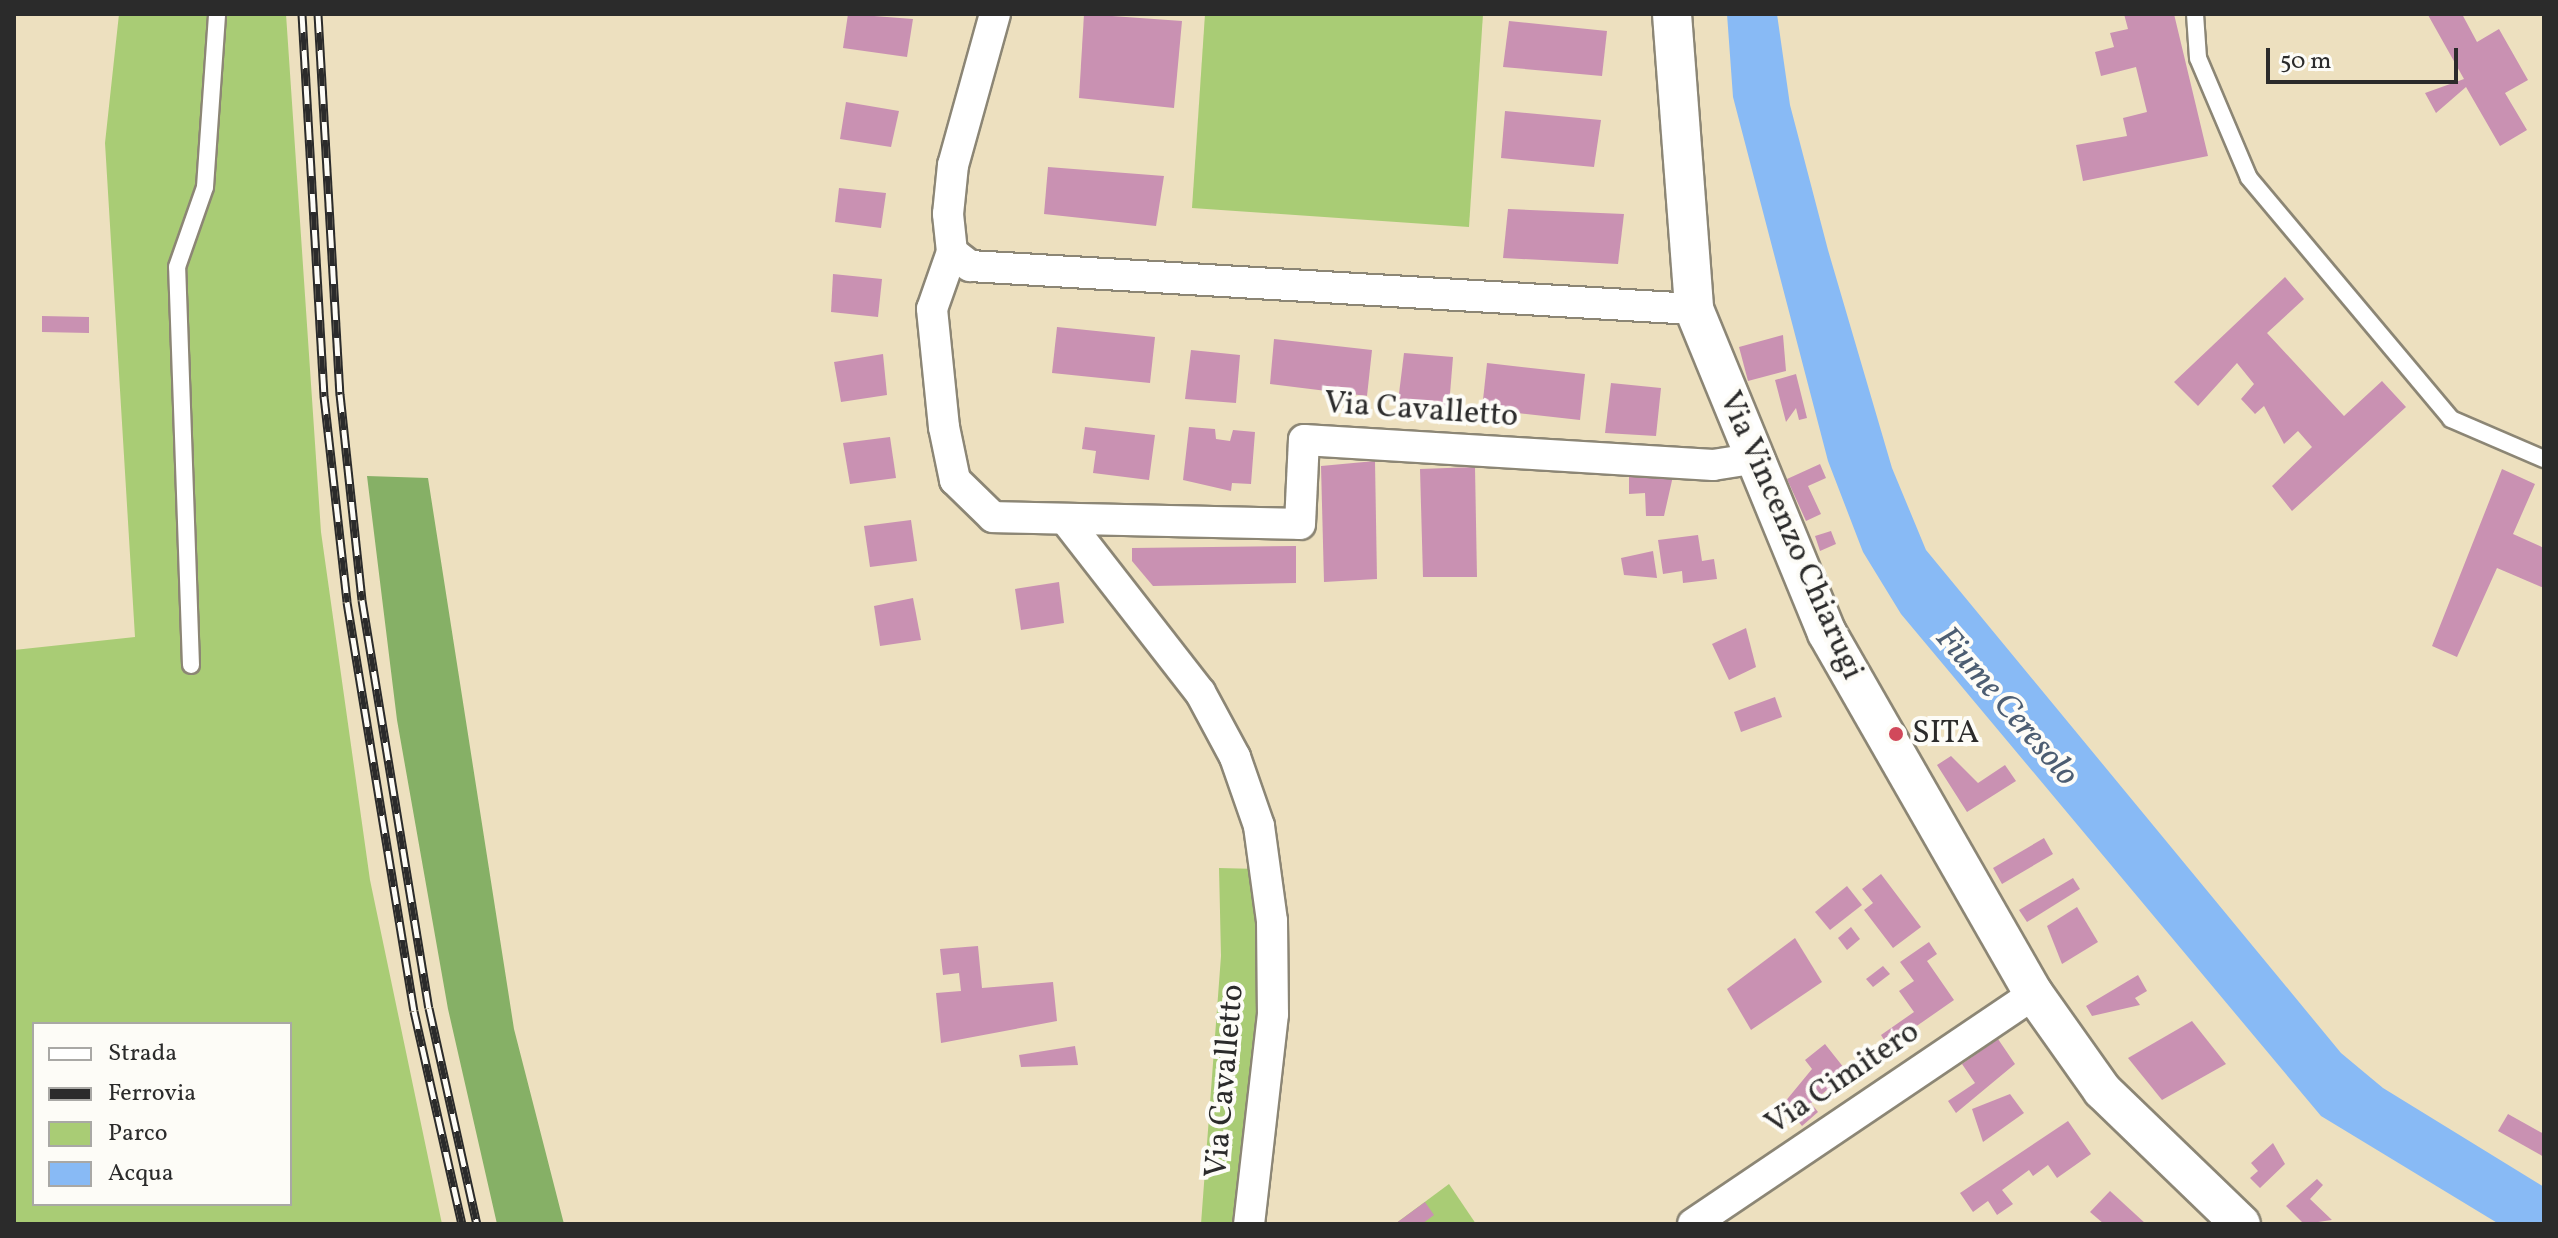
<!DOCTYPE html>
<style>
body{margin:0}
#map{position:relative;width:2558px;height:1238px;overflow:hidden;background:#ede0bf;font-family:Vollkorn,serif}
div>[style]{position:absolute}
.green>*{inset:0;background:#a9cc75}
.forest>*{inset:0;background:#86b066}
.water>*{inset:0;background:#88baf5}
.building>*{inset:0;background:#c991b2}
.roads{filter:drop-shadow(2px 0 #8c8675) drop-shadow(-2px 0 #8c8675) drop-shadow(0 2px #8c8675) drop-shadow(0 -2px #8c8675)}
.service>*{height:16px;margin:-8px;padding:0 8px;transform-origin:8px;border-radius:8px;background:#fff}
.minor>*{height:30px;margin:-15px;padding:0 15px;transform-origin:15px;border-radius:15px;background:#fff}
.tertiary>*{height:38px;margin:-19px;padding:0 19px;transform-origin:19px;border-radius:19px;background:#fff}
.rail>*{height:9px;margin-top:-4.5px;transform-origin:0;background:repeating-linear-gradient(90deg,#fdfcf7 0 18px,#2b2b2b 0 36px);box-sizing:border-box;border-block:2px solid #2b2b2b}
.dots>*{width:22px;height:22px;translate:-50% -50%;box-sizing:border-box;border:4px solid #fdfcf7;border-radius:50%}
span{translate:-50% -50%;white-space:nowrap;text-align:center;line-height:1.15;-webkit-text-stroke:8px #fdfcf7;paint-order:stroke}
.street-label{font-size:32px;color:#2b2b2b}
.poi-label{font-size:32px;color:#2b2b2b}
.left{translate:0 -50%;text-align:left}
.water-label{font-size:34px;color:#4c5d72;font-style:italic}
.frame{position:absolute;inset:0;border:16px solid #2b2b2b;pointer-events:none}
.legend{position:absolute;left:32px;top:1022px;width:260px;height:184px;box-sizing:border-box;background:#fdfcf7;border:2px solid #a9a8a5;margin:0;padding:10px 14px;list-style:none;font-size:24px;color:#2b2b2b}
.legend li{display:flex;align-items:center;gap:16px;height:40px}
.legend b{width:40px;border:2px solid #a9a8a5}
.scale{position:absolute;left:2266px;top:48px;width:192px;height:36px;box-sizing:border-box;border:4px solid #2b2b2b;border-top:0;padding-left:10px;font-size:24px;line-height:28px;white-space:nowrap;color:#2b2b2b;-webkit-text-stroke:6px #fdfcf7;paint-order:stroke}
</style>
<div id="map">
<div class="green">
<div style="clip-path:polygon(evenodd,119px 14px,286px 14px,321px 532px,370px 880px,442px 1224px,14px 1224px,14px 650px,135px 637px,105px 143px,119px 14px,34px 1024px,290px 1024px,290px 1204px,34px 1204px,34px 1024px)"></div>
<div style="clip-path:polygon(1205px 14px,1483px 14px,1469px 227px,1192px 208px)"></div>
<div style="clip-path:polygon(1219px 868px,1259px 869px,1267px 950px,1250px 1224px,1201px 1224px,1221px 956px)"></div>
<div style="clip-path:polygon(1449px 1184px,1476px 1224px,1395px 1224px)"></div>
</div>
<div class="forest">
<div style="clip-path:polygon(367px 476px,428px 478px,514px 1029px,564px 1224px,497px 1224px,448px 1009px,397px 720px)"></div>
</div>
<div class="water">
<div style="clip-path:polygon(1727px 14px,1777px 14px,1790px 105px,1828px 250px,1892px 468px,1926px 550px,2341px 1053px,2383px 1088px,2544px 1187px,2544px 1224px,2499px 1224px,2321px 1116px,1901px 614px,1863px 552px,1828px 461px,1733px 97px)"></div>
</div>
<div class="building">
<div style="clip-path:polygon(848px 14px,913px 19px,907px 57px,843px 48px)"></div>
<div style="clip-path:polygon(1084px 14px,1182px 21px,1174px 108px,1079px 98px)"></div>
<div style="clip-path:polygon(2124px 14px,2174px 14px,2208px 156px,2083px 181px,2076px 145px,2127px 136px,2123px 118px,2147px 112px,2136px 67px,2101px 76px,2095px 52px,2114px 47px,2110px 33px,2128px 29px)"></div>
<div style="clip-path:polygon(2462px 14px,2477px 42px,2499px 29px,2528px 80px,2505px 93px,2527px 130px,2500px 146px,2466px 87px,2436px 113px,2425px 93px,2464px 79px,2428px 15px)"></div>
<div style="clip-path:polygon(1509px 21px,1607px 31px,1602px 76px,1503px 67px)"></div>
<div style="clip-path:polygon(846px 102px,899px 111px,891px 147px,840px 139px)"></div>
<div style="clip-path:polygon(1505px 111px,1601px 120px,1594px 167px,1501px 158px)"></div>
<div style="clip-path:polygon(1048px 167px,1164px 176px,1156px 226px,1044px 214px)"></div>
<div style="clip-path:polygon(839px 188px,886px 193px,881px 228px,835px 222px)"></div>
<div style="clip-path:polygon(1508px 209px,1624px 214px,1618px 264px,1503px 258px)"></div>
<div style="clip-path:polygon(833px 274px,882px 279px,878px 317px,831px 312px)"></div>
<div style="clip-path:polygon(2285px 277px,2304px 299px,2267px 333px,2344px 416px,2382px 381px,2406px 407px,2292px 511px,2272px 486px,2312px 447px,2298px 431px,2284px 444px,2264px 406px,2255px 414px,2241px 399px,2254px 384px,2237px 363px,2198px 406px,2174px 382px)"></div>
<div style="clip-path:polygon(42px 316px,89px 317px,89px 333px,42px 332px)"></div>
<div style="clip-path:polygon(1057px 327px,1155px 337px,1150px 383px,1052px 373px)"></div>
<div style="clip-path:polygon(1783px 335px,1786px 371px,1748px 381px,1739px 347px)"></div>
<div style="clip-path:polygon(1274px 339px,1372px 350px,1367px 396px,1270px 384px)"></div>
<div style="clip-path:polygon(1191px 350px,1240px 355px,1236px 403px,1185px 399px)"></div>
<div style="clip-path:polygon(1404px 353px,1453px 357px,1449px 406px,1398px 402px)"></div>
<div style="clip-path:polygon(883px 354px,887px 395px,841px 402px,834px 362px)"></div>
<div style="clip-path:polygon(1487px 363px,1585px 374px,1580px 420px,1482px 409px)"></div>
<div style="clip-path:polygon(1796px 374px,1807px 418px,1799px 420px,1796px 408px,1786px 422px,1775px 380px)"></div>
<div style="clip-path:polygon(1611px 383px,1661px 388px,1656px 436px,1605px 433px)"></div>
<div style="clip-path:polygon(1085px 427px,1155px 435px,1149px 480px,1093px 473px,1096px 451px,1082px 449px)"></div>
<div style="clip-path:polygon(1189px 427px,1215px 429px,1216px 439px,1230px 441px,1233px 430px,1255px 432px,1251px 484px,1232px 483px,1231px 491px,1183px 480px)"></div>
<div style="clip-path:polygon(890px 437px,896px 478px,850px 484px,843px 443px)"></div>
<div style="clip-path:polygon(1375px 461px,1377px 579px,1324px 582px,1321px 466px)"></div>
<div style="clip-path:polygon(1820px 464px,1826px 478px,1808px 486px,1821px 514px,1806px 521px,1787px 479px)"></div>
<div style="clip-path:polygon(1475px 467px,1477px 577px,1423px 577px,1420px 469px)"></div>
<div style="clip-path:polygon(2502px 469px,2535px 484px,2513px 534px,2544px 548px,2544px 588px,2497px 568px,2457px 657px,2432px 646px)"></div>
<div style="clip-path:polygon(1673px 476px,1664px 516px,1646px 516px,1645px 493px,1629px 494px,1629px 477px)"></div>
<div style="clip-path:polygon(911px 520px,917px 561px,870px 567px,864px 526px)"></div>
<div style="clip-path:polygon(1831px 531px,1836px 544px,1820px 551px,1815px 536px)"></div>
<div style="clip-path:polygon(1698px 535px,1702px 561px,1714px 559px,1717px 579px,1683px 583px,1682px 571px,1663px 574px,1658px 540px)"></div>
<div style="clip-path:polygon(1296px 546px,1296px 583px,1153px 586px,1132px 561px,1132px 548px)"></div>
<div style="clip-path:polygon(1653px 551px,1657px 578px,1624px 575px,1621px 558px)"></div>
<div style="clip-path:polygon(1059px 582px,1064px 623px,1021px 630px,1015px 589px)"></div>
<div style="clip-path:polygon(913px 598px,921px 640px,880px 646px,874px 606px)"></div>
<div style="clip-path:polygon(1746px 628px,1756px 667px,1729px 680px,1712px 644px)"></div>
<div style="clip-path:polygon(1775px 697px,1782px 717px,1741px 732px,1734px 712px)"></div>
<div style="clip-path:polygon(1951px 756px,1978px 783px,2005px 765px,2016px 781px,1967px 812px,1937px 765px)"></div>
<div style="clip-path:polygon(2044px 838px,2053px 854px,2002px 884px,1993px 868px)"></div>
<div style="clip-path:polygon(1881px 874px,1921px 927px,1893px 948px,1864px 910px,1873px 903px,1862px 889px)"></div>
<div style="clip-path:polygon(2073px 878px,2080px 889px,2027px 922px,2019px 910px)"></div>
<div style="clip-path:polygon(1847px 886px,1862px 905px,1830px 930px,1815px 912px)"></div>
<div style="clip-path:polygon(2077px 907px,2098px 942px,2062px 964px,2047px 926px)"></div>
<div style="clip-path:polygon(1851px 927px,1860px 939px,1847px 950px,1838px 938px)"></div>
<div style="clip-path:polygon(1795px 938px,1822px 982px,1751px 1030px,1727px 989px)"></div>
<div style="clip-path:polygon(1929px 942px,1937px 954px,1927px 961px,1954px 1000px,1888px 1046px,1881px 1035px,1914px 1012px,1899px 991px,1914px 981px,1900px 962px)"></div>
<div style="clip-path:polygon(978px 946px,982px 988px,1053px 982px,1057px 1021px,941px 1043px,936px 993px,961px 991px,959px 973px,943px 975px,940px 949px)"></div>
<div style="clip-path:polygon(1883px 966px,1890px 974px,1873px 987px,1866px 979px)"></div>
<div style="clip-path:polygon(2138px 975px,2147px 991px,2135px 998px,2140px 1005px,2092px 1016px,2086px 1006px)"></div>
<div style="clip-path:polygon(2192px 1021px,2226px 1064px,2162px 1100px,2128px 1058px)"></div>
<div style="clip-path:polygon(1998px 1039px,2015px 1064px,1956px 1113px,1948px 1101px,1975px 1083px,1962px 1064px)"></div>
<div style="clip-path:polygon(1825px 1044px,1848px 1073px,1811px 1103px,1818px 1112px,1802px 1126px,1784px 1103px,1812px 1069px,1805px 1060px)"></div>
<div style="clip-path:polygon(1075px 1046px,1078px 1065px,1021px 1067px,1019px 1055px)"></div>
<div style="clip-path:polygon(2010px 1094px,2024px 1113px,1983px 1142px,1972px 1109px)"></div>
<div style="clip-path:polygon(2508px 1114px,2544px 1134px,2544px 1157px,2498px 1131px)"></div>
<div style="clip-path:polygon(2068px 1121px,2091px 1154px,2057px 1178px,2048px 1165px,2033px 1176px,2029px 1170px,2002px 1190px,2013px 1204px,1997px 1215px,1988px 1201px,1973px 1212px,1960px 1193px)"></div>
<div style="clip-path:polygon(2273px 1143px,2285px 1164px,2260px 1188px,2250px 1178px,2258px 1171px,2251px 1163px)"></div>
<div style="clip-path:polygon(2317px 1179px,2323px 1185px,2310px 1199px,2332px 1220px,2304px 1224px,2286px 1206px)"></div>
<div style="clip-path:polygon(2110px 1191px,2146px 1224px,2104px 1224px,2090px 1212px)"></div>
<div style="clip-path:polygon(1425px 1202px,1434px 1215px,1422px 1224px,1395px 1224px)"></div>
</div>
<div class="roads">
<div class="service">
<div style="left:2195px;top:14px;width:44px;rotate:86.1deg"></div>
<div style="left:2198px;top:58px;width:130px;rotate:67deg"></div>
<div style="left:2249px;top:178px;width:314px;rotate:50deg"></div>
<div style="left:2451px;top:419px;width:101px;rotate:23.3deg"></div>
<div style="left:191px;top:665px;width:398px;rotate:-92deg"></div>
<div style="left:177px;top:267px;width:85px;rotate:-70.7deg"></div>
<div style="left:205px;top:187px;width:173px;rotate:-86deg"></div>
</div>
<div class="minor">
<div style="left:995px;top:14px;width:157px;rotate:105.5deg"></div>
<div style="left:953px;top:165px;width:49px;rotate:95.8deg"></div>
<div style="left:948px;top:214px;width:38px;rotate:84deg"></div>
<div style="left:952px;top:252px;width:23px;rotate:38deg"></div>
<div style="left:970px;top:266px;width:725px;rotate:3.4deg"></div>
<div style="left:952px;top:252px;width:60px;rotate:109.3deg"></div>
<div style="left:932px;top:309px;width:119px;rotate:84.2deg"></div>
<div style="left:944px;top:427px;width:54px;rotate:78.3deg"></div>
<div style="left:955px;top:480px;width:53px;rotate:44.2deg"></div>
<div style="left:993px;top:517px;width:307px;rotate:1.3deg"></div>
<div style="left:1300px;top:524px;width:84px;rotate:-87.3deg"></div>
<div style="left:1304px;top:440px;width:410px;rotate:3.5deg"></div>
<div style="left:1713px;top:465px;width:37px;rotate:-9deg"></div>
<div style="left:1069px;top:524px;width:213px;rotate:52.1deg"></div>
<div style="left:1200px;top:692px;width:74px;rotate:61.7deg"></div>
<div style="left:1235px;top:757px;width:73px;rotate:70.8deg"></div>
<div style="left:1259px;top:826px;width:96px;rotate:82.2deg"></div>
<div style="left:1272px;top:921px;width:93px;rotate:89.4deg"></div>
<div style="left:1273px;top:1014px;width:211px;rotate:96.5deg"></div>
<div style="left:1693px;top:1224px;width:411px;rotate:-34deg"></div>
</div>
<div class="tertiary">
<div style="left:1672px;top:14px;width:296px;rotate:85.7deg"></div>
<div style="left:1694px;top:309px;width:350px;rotate:67.7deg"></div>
<div style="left:1827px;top:633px;width:416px;rotate:60.2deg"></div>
<div style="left:2034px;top:994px;width:118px;rotate:54.7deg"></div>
<div style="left:2102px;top:1090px;width:193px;rotate:44deg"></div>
</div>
</div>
<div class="rail">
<div style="left:302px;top:14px;width:383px;rotate:86.7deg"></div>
<div style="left:324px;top:396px;width:207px;rotate:83.6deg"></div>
<div style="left:347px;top:602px;width:414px;rotate:80.7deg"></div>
<div style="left:414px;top:1011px;width:218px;rotate:77.3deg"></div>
<div style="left:318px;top:14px;width:381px;rotate:86.7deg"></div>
<div style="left:340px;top:394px;width:207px;rotate:83.9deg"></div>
<div style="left:362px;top:600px;width:413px;rotate:80.7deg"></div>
<div style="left:429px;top:1008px;width:221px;rotate:77.5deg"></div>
</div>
<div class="dots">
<div style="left:1896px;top:734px;background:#d1495b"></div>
</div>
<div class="street-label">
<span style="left:1421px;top:411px;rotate:4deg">Via Cavalletto</span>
<span style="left:1790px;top:536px;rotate:66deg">Via Vincenzo Chiarugi</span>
<span style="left:1843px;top:1079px;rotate:-34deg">Via Cimitero</span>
<span style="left:1226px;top:1081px;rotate:-85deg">Via Cavalletto</span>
</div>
<div class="poi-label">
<span class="left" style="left:1912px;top:734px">SITA</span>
</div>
<div class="water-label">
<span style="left:2006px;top:707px;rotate:49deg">Fiume Ceresolo</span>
</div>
<div class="frame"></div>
<ul class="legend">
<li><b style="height:10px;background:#fff"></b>Strada</li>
<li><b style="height:10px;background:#2b2b2b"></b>Ferrovia</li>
<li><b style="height:22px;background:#a9cc75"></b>Parco</li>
<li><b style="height:22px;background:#88baf5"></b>Acqua</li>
</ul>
<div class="scale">50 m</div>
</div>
